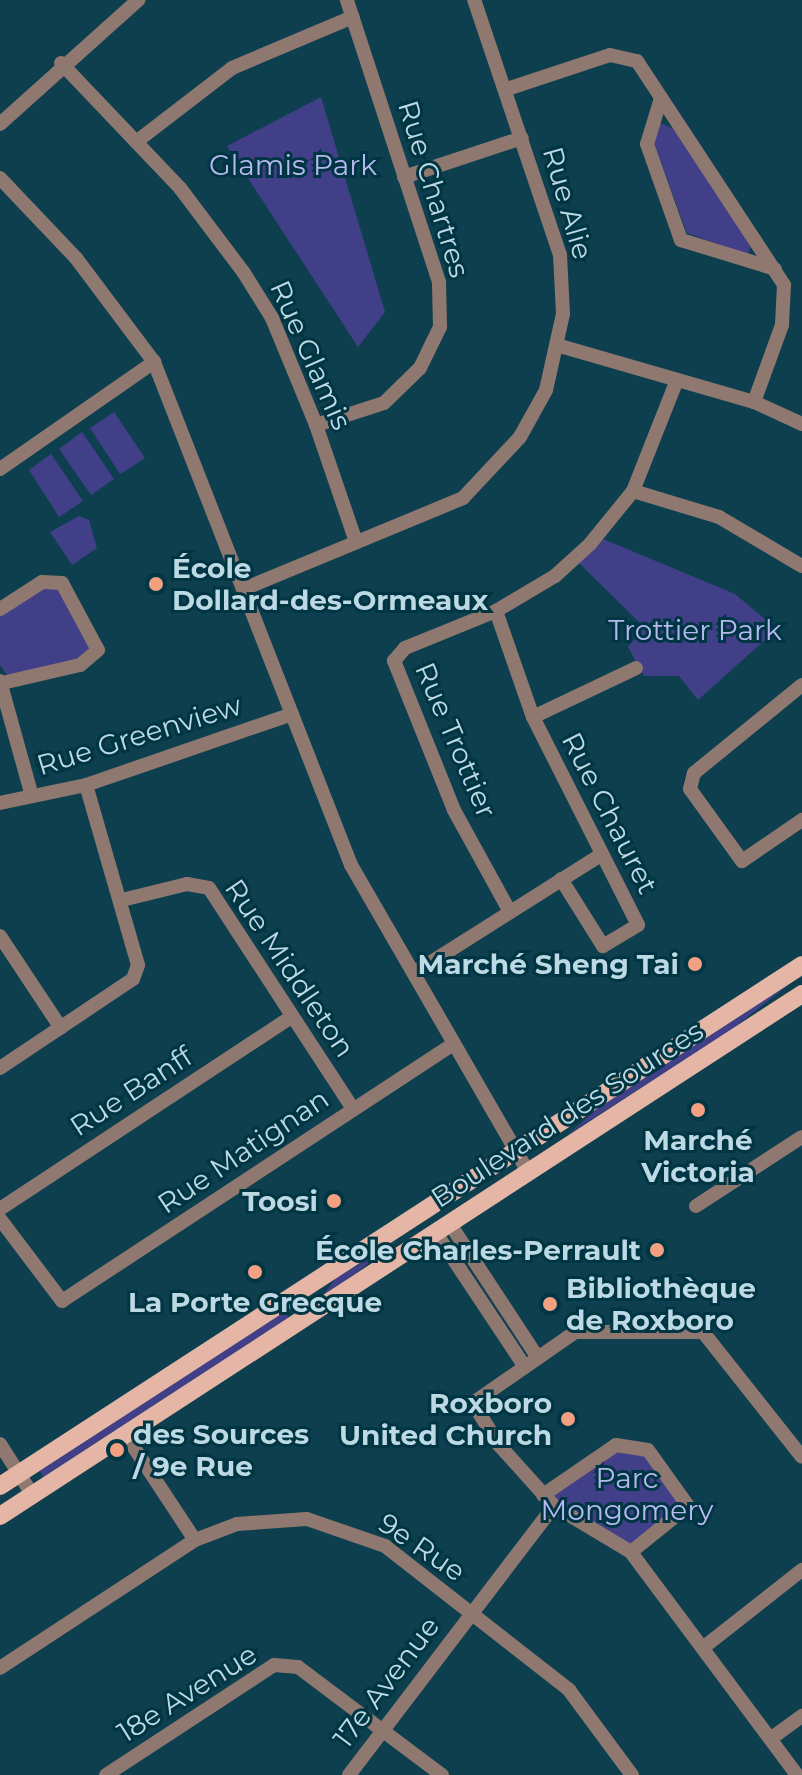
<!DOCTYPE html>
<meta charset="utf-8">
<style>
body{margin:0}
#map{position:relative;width:802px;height:1775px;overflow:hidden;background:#0e3f4e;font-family:Montserrat,sans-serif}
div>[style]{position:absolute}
.green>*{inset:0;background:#423f89}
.minor>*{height:14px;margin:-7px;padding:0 7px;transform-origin:7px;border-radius:7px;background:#8f7870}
.major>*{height:18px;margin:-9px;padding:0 9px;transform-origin:9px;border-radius:9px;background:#e5b6a5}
.dots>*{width:22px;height:22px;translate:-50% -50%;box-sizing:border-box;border:4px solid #003543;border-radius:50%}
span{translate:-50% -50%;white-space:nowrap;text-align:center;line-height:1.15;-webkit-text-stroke:6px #003543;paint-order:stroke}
.park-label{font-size:28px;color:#b6b9ef}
.street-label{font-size:28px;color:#bcd9e4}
.poi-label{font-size:28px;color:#bcd9e4;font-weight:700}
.left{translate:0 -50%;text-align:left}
.right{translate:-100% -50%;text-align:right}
</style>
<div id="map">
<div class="green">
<div style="clip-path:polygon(321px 97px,385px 312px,358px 347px,227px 146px)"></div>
<div style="clip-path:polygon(660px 123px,674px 129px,751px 245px,748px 255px,687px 233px,654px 143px)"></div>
<div style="clip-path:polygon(114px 412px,145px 458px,120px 474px,90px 428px)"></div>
<div style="clip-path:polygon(82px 432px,114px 479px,91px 495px,59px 449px)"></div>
<div style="clip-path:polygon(51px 454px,83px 501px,59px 517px,29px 470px)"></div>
<div style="clip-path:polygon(79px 516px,89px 520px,97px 548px,72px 565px,50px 532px)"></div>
<div style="clip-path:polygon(603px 539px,735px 594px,777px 629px,698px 700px,679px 676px,644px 676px,628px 647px,644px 627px,579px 563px)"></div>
<div style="clip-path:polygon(41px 587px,59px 587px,93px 645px,77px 660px,9px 678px,0 665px,0 615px)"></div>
<div style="clip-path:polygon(795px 980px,728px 1032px,567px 1135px,597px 1109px)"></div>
<div style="clip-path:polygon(400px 1239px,355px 1274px,324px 1294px,336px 1278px)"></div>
<div style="clip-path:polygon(290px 1308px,288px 1318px,43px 1477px,40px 1471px)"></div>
<div style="clip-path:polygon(644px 1448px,687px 1503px,631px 1552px,543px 1495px,601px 1452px)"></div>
</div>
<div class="minor">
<div style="left:61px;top:63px;width:173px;rotate:46.4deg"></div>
<div style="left:180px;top:188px;width:106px;rotate:53deg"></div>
<div style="left:244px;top:273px;width:53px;rotate:58.1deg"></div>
<div style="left:272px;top:318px;width:116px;rotate:67.6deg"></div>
<div style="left:316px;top:425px;width:124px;rotate:71.1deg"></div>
<div style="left:507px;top:89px;width:108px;rotate:-18.3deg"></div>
<div style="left:610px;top:55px;width:28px;rotate:13deg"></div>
<div style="left:637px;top:61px;width:268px;rotate:56.7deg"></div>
<div style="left:784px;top:285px;width:40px;rotate:92.9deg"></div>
<div style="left:782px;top:325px;width:82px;rotate:110deg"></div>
<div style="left:661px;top:98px;width:48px;rotate:106.9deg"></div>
<div style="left:647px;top:144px;width:102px;rotate:70.5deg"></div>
<div style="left:681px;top:240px;width:98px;rotate:17.1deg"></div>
<div style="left:0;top:124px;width:186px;rotate:-41.9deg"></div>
<div style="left:136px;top:142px;width:121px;rotate:-37.6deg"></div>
<div style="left:232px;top:68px;width:131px;rotate:-22.9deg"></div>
<div style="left:404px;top:177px;width:124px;rotate:-18.3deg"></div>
<div style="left:0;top:178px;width:110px;rotate:46.5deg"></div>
<div style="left:76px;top:258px;width:130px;rotate:53.1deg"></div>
<div style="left:154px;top:362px;width:540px;rotate:68.61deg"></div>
<div style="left:351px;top:865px;width:354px;rotate:60deg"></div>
<div style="left:560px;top:346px;width:202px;rotate:16.1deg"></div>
<div style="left:754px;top:402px;width:53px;rotate:24.6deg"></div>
<div style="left:316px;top:425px;width:71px;rotate:-17.9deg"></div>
<div style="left:384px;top:403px;width:50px;rotate:-44.2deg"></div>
<div style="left:420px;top:368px;width:46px;rotate:-64deg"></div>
<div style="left:440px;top:327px;width:45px;rotate:-91.3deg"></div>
<div style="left:439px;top:282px;width:297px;rotate:-108.1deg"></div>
<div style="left:0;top:469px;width:188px;rotate:-34.8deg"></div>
<div style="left:633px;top:491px;width:90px;rotate:16.8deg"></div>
<div style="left:719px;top:517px;width:96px;rotate:30.6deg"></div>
<div style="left:246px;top:588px;width:235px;rotate:-22.5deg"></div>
<div style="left:463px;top:498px;width:83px;rotate:-46.9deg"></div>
<div style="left:520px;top:437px;width:54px;rotate:-61deg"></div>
<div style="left:546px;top:390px;width:78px;rotate:-77.4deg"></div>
<div style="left:563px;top:314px;width:59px;rotate:-92.9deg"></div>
<div style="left:560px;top:255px;width:269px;rotate:-108.6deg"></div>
<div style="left:0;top:609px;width:50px;rotate:-32.7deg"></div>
<div style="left:42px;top:582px;width:20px;rotate:3deg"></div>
<div style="left:62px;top:583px;width:76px;rotate:61.8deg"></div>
<div style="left:98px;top:650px;width:23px;rotate:140deg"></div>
<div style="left:80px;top:665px;width:80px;rotate:167deg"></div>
<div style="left:496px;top:611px;width:112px;rotate:70.8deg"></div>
<div style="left:533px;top:717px;width:233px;rotate:63.2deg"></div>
<div style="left:638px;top:925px;width:41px;rotate:149deg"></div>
<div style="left:603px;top:946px;width:79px;rotate:-122.1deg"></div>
<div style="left:0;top:681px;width:119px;rotate:74.5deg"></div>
<div style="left:802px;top:685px;width:139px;rotate:140.8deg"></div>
<div style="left:694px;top:773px;width:16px;rotate:104deg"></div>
<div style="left:690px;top:789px;width:89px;rotate:54.2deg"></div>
<div style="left:742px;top:861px;width:73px;rotate:-34.3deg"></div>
<div style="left:533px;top:717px;width:114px;rotate:-25.4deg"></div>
<div style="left:0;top:803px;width:88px;rotate:-11.8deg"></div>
<div style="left:86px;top:785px;width:218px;rotate:-19deg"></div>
<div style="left:122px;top:900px;width:67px;rotate:-13.8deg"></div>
<div style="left:187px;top:884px;width:22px;rotate:10deg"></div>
<div style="left:209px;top:888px;width:264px;rotate:56.9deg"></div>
<div style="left:510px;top:912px;width:116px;rotate:-118.8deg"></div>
<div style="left:454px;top:810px;width:161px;rotate:-111.9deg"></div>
<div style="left:394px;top:661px;width:17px;rotate:-50deg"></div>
<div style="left:405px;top:648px;width:98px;rotate:-22.1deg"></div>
<div style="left:496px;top:611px;width:69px;rotate:-30.7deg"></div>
<div style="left:555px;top:576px;width:47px;rotate:-42.4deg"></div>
<div style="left:590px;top:544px;width:68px;rotate:-50.9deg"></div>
<div style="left:633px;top:491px;width:119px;rotate:-68.4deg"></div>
<div style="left:0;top:936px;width:110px;rotate:56.5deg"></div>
<div style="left:414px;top:973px;width:219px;rotate:-32.3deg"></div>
<div style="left:0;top:1068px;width:160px;rotate:-33.8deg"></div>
<div style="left:133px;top:979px;width:15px;rotate:-70deg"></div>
<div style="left:138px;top:965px;width:187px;rotate:-106.1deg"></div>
<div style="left:696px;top:1206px;width:126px;rotate:-33.1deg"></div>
<div style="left:0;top:1209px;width:349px;rotate:-33.4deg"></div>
<div style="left:0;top:1219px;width:103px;rotate:52.9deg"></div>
<div style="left:62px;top:1301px;width:468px;rotate:-33.3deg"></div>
<div style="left:450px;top:1224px;width:157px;rotate:56.7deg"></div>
<div style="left:436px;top:1233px;width:157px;rotate:56.4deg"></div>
<div style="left:125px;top:1434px;width:127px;rotate:56.6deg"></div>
<div style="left:0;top:1444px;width:59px;rotate:57.4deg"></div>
<div style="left:543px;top:1495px;width:88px;rotate:-34.4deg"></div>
<div style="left:616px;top:1445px;width:32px;rotate:9deg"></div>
<div style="left:648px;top:1450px;width:69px;rotate:54.5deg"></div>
<div style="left:688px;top:1506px;width:73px;rotate:141.1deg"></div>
<div style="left:704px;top:1647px;width:125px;rotate:-38.2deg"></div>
<div style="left:0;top:1668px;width:233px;rotate:-33.3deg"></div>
<div style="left:195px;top:1540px;width:45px;rotate:-20.9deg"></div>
<div style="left:237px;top:1524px;width:70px;rotate:-4.1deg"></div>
<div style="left:307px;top:1519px;width:83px;rotate:19.1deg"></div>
<div style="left:385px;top:1546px;width:234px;rotate:38deg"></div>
<div style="left:569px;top:1690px;width:106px;rotate:53.5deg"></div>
<div style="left:773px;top:1737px;width:36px;rotate:-36deg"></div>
<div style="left:106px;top:1775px;width:201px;rotate:-33.2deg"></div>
<div style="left:274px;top:1665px;width:24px;rotate:5deg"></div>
<div style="left:298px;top:1667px;width:180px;rotate:36.9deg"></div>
<div style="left:349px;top:1775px;width:338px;rotate:-52.7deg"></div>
<div style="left:797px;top:1775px;width:278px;rotate:-126.7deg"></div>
<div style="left:631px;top:1552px;width:90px;rotate:-149.1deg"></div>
<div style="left:554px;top:1506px;width:82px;rotate:-132deg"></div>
<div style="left:499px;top:1445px;width:49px;rotate:-121.8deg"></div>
<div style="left:473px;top:1403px;width:124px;rotate:-34.8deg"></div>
<div style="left:575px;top:1332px;width:128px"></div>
<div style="left:703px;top:1332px;width:159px;rotate:51.6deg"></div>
</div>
<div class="major">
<div style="left:0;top:1486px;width:956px;rotate:-33.01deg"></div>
<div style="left:0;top:1516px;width:957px;rotate:-33.06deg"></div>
</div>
<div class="dots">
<div style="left:156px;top:584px;background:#f2a081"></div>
<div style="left:695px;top:964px;background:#f2a081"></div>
<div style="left:698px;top:1110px;background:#f2a081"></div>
<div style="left:334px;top:1201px;background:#f2a081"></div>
<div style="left:657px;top:1250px;background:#f2a081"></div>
<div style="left:255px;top:1272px;background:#f2a081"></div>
<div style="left:550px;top:1304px;background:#f2a081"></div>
<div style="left:568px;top:1419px;background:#f2a081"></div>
<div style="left:117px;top:1450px;background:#f2a081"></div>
</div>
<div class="park-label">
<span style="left:293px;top:165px">Glamis Park</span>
<span style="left:695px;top:630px">Trottier Park</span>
<span style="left:627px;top:1494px">Parc<br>Mongomery</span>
</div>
<div class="street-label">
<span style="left:434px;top:189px;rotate:73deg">Rue Chartres</span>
<span style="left:568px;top:203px;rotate:74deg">Rue Alie</span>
<span style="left:311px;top:355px;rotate:66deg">Rue Glamis</span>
<span style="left:139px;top:735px;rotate:-17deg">Rue Greenview</span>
<span style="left:456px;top:740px;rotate:67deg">Rue Trottier</span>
<span style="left:610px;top:813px;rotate:63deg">Rue Chauret</span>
<span style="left:290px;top:968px;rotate:56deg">Rue Middleton</span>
<span style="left:131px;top:1091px;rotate:-33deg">Rue Banff</span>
<span style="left:567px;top:1114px;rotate:-33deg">Boulevard des Sources</span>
<span style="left:243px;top:1151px;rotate:-34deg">Rue Matignan</span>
<span style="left:422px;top:1547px;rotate:34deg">9e Rue</span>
<span style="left:386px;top:1682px;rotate:-53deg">17e Avenue</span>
<span style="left:187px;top:1693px;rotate:-32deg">18e Avenue</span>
</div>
<div class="poi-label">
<span class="left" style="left:172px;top:584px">École<br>Dollard-des-Ormeaux</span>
<span class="right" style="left:679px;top:964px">Marché Sheng Tai</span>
<span style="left:698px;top:1156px">Marché<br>Victoria</span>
<span class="right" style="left:318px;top:1201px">Toosi</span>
<span class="right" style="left:641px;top:1250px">École Charles-Perrault</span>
<span class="left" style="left:566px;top:1304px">Bibliothèque<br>de Roxboro</span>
<span style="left:255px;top:1302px">La Porte Grecque</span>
<span class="right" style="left:552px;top:1419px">Roxboro<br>United Church</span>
<span class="left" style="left:133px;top:1450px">des Sources<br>/ 9e Rue</span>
</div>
</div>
